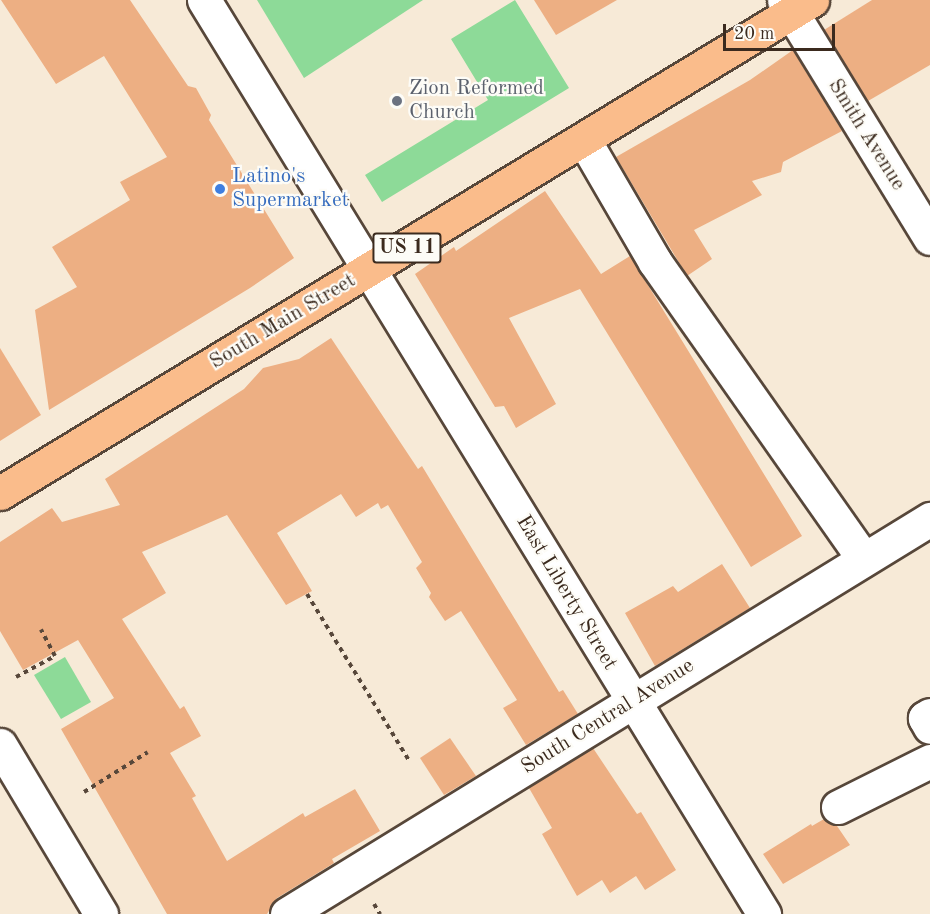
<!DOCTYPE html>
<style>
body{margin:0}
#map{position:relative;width:930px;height:914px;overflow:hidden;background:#f7ead7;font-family:"Old Standard TT",serif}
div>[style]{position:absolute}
.green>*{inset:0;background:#8dda98}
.building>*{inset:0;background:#edaf83}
.path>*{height:4px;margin-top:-2px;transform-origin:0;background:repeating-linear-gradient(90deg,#57473a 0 4.5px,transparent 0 9px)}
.roads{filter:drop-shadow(2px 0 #57473a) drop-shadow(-2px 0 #57473a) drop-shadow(0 2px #57473a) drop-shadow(0 -2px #57473a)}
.minor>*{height:33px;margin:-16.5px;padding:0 16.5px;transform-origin:16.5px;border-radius:16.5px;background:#fff}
.major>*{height:33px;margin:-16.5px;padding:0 16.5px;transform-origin:16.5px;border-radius:16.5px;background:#fabc8b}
.dots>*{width:16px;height:16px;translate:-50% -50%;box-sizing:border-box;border:3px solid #fdfcf7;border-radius:50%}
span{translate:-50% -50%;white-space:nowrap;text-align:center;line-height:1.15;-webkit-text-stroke:4.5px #fdfcf7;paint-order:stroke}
.shield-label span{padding:2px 4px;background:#fdfcf7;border:2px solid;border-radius:4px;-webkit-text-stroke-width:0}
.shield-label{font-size:20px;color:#3b2a1e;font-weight:700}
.worship-label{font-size:21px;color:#5b616d}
.left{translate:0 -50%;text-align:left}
.street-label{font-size:21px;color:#3b2a1e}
.shop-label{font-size:21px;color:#366cbe}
.scale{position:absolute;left:723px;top:24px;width:112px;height:27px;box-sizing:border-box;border:3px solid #3b2a1e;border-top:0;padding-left:8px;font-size:18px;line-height:21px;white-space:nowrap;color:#3b2a1e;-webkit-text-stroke:4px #fdfcf7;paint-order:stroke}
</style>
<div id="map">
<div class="green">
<div style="clip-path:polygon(257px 0,423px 0,304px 78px)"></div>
<div style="clip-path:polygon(515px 0,569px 88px,382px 202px,365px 175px,488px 100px,451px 39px)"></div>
<div style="clip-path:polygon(65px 657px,91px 702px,61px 719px,34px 675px)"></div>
</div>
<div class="building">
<div style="clip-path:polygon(1px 0,130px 0,188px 86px,196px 88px,211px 115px,209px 120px,294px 258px,250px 288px,49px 410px,35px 310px,77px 287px,52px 247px,130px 200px,120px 182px,167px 157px,104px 56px,56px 84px)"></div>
<div style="clip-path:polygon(534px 0,617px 0,556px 35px)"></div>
<div style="clip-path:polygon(872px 0,930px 0,930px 65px,868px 101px,824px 30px)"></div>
<div style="clip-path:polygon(793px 50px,842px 131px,783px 162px,781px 172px,752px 181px,762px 195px,694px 230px,712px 259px,687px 276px,616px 157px,750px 80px)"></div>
<div style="clip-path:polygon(545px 191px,601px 274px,630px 256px,802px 536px,751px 567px,580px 289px,509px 318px,556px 404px,516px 428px,504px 406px,495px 407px,415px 274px,454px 247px,456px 251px)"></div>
<div style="clip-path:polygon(331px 338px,418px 469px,422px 466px,559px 692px,563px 690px,578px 714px,526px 745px,503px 708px,517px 700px,461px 611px,445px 621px,429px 597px,431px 593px,416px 568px,422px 562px,388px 505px,381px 509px,378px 503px,356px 517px,341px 494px,277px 533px,312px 591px,286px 605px,227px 515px,142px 552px,166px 593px,122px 619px,180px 709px,184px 706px,201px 736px,170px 753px,196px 796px,192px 798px,227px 861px,303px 813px,305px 817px,355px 789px,380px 831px,332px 859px,334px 863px,277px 898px,267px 914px,167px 914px,61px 729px,114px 698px,78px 640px,23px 670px,0 631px,0 542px,52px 508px,62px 522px,120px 505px,105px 479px,244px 389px,263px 368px,299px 359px)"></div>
<div style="clip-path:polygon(0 348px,41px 415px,0 441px)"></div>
<div style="clip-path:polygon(722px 564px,750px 608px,655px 666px,625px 613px,673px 586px,678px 592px)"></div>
<div style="clip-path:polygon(450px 738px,476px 776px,444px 795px,420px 758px)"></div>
<div style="clip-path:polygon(593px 748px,637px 814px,641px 812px,676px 870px,645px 890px,636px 876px,610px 893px,602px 880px,577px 896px,542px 834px,552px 828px,529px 788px)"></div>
<div style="clip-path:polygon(824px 819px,837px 826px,850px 845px,783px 884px,763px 854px,811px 824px,812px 826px)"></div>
</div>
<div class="path">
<div style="left:307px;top:594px;width:197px;rotate:58.5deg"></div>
<div style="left:16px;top:677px;width:44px;rotate:-28.3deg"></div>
<div style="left:55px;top:656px;width:30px;rotate:-118deg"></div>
<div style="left:84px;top:792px;width:75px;rotate:-32deg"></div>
<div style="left:374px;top:904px;width:12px;rotate:59deg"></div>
</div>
<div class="roads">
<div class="minor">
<div style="left:204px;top:0;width:1072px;rotate:58.5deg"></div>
<div style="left:784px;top:0;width:279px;rotate:58.5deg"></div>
<div style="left:584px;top:140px;width:141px;rotate:59.8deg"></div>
<div style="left:655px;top:262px;width:363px;rotate:54.9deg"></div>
<div style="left:930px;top:715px;width:6px;rotate:149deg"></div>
<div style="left:925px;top:718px;width:10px;rotate:61deg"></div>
<div style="left:0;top:745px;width:197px;rotate:59.1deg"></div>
<div style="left:838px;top:807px;width:103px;rotate:-26.6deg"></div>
<div style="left:287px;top:914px;width:755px;rotate:-31.56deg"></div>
</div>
<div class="major">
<div style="left:0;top:493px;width:950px;rotate:-31.26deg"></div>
</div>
</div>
<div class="dots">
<div style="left:397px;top:101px;background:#6b7280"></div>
<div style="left:220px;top:189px;background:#3f7fe0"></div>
</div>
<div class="shield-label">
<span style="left:407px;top:248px">US 11</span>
</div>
<div class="worship-label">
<span class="left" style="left:409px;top:101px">Zion Reformed<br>Church</span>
</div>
<div class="street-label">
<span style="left:866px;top:135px;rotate:58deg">Smith Avenue</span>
<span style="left:283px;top:322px;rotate:-31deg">South Main Street</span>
<span style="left:566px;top:593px;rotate:59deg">East Liberty Street</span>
<span style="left:608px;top:717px;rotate:-32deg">South Central Avenue</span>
</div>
<div class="shop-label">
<span class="left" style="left:232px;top:189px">Latino's<br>Supermarket</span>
</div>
<div class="scale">20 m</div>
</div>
